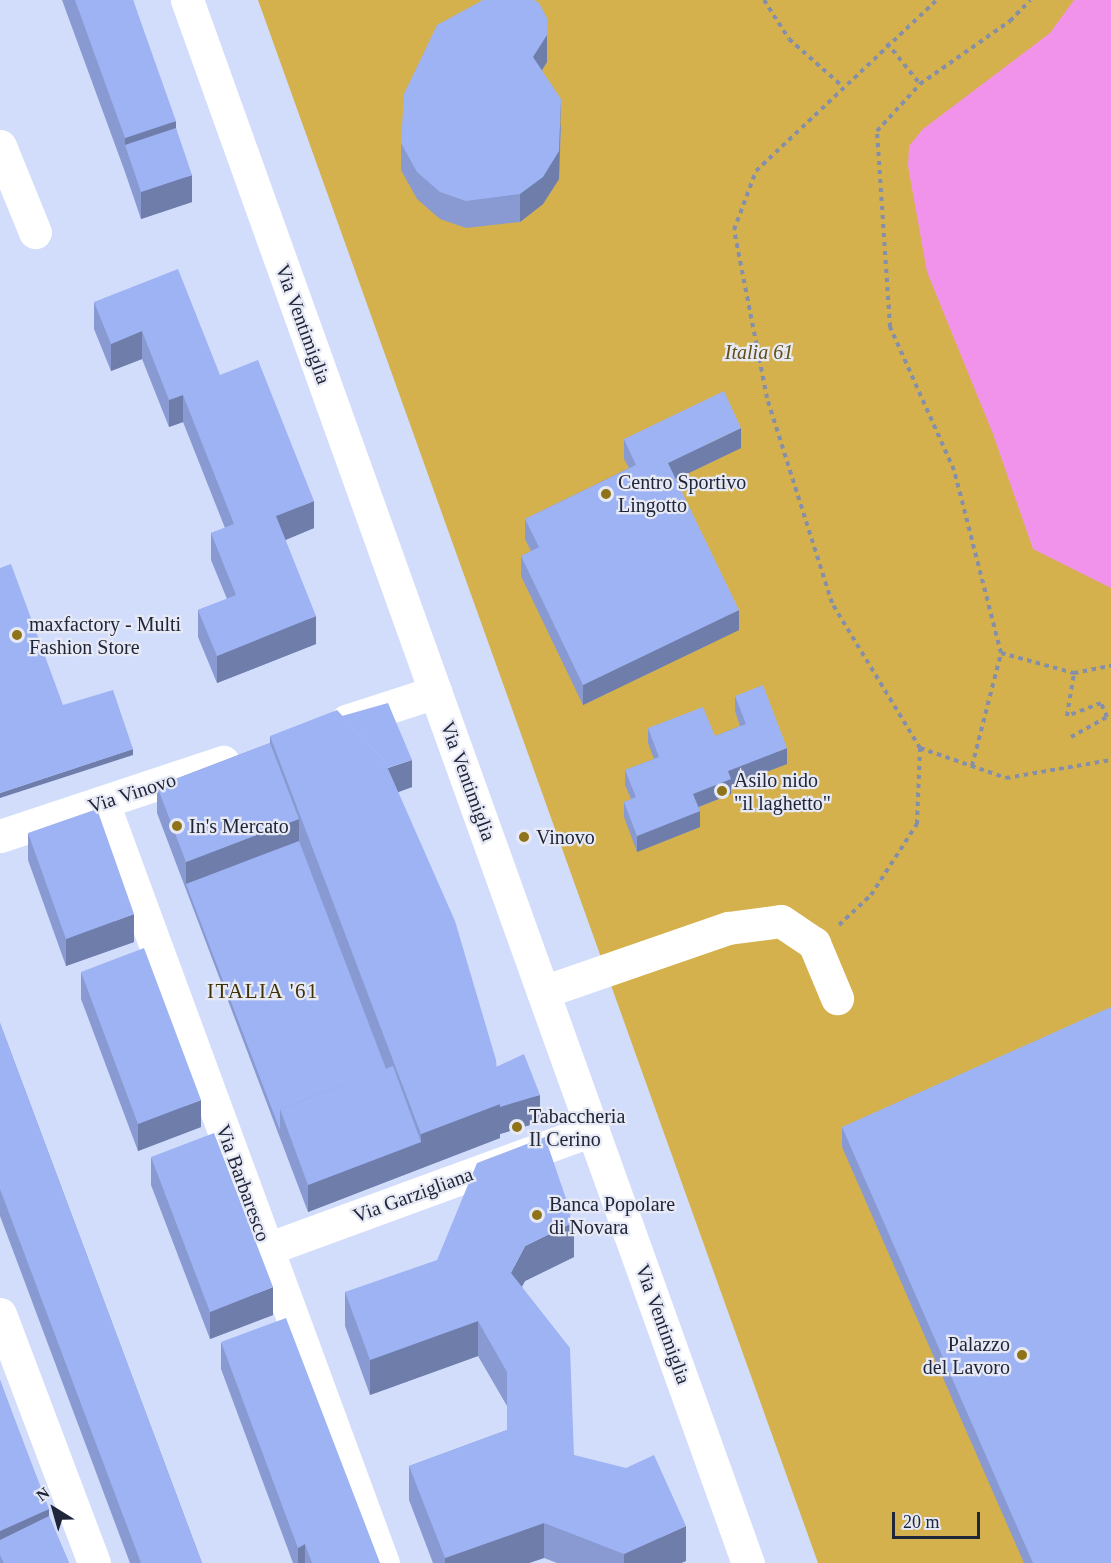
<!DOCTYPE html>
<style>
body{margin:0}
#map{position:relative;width:1111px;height:1563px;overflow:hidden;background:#d2ddfc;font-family:Georgia,serif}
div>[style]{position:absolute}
.green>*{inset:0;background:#d4b14c}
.water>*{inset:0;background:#f293eb}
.path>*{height:4px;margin-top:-2px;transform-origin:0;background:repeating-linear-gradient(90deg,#868faa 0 4.5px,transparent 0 9px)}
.minor>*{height:33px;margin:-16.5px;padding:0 16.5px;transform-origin:16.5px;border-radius:16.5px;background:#fff}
.wall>*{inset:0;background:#889ad1}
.shaded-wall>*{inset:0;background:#6f7daa}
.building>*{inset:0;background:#9eb3f3}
.dots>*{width:16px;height:16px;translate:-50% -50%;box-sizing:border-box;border:3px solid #e7eaf5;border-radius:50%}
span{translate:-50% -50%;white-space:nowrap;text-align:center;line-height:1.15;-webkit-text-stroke:4.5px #e7eaf5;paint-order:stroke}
.street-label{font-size:20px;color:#20263a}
.park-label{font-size:20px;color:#604e17;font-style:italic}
.poi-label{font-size:20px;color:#20263a}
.left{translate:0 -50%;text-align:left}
.right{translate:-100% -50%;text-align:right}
.neighbourhood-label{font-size:21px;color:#3f3107;letter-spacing:1.5px}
.north{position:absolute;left:24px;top:1479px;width:60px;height:60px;-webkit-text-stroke:4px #e7eaf5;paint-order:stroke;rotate:323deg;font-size:16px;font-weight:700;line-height:24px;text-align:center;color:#20263a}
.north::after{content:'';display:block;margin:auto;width:21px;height:27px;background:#20263a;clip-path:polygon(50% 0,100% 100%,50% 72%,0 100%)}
.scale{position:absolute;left:892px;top:1512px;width:88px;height:27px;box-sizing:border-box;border:3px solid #20263a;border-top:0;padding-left:8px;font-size:18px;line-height:21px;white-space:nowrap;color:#20263a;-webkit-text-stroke:4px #e7eaf5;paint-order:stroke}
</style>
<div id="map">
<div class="green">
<div style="clip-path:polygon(258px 0,1111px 0,1111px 1563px,818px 1563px)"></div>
</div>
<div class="water">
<div style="clip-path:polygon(1074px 0,1111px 0,1111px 588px,1033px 549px,993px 434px,927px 272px,908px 166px,909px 146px,923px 129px,1050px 33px)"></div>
</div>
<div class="path">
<div style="left:764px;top:0;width:46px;rotate:57.3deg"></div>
<div style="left:789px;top:39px;width:69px;rotate:41.5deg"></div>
<div style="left:887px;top:43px;width:53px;rotate:51.2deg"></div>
<div style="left:1001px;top:653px;width:76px;rotate:15.3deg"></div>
<div style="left:1074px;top:673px;width:38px;rotate:-11deg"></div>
<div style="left:1071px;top:737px;width:41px;rotate:-29.1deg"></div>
<div style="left:1107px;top:717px;width:15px;rotate:-113deg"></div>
<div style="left:1101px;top:703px;width:36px;rotate:159deg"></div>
<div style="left:1067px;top:716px;width:44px;rotate:-80.8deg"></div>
<div style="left:920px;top:748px;width:170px;rotate:-121.3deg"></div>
<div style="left:832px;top:603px;width:215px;rotate:-107.6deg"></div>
<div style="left:767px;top:398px;width:171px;rotate:-101.1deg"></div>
<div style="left:734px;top:230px;width:63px;rotate:-69.6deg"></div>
<div style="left:756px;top:171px;width:249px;rotate:-43.4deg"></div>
<div style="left:972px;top:766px;width:117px;rotate:-75.6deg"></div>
<div style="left:1001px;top:653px;width:189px;rotate:-104.4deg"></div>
<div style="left:954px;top:470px;width:157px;rotate:-114.1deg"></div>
<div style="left:890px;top:327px;width:196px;rotate:-93.8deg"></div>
<div style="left:877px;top:131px;width:64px;rotate:-47.5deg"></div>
<div style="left:920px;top:84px;width:110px;rotate:-35deg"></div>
<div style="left:1010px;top:21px;width:29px;rotate:-46deg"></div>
<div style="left:839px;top:925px;width:44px;rotate:-43.2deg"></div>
<div style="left:871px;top:895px;width:85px;rotate:-57.1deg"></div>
<div style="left:917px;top:824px;width:76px;rotate:-87.7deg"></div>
<div style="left:920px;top:748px;width:91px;rotate:19.2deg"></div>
<div style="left:1006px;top:778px;width:107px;rotate:-9.7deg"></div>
</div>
<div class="minor">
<div style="left:187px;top:0;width:1661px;rotate:70.26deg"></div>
<div style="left:0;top:146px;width:93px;rotate:67.9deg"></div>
<div style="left:346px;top:721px;width:94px;rotate:-18deg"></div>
<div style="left:103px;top:803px;width:810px;rotate:69.78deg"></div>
<div style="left:0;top:836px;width:235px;rotate:-18.4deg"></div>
<div style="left:543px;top:992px;width:196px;rotate:-19.1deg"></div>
<div style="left:728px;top:928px;width:53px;rotate:-7.5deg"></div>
<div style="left:781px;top:921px;width:40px;rotate:34deg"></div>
<div style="left:814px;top:943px;width:60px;rotate:67.3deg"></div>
<div style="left:267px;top:1249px;width:347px;rotate:-20.1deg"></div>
<div style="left:0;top:1314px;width:266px;rotate:69.3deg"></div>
</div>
<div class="wall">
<div style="clip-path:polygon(62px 0,133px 0,176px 128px,192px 202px,141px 219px,125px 172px)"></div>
<div style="clip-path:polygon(547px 62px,542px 70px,561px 127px,559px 179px,543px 204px,520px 222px,466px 228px,440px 219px,417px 199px,401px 170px,401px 143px)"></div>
<div style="clip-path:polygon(94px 302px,220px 375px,314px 528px,285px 540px,316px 644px,217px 683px,198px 637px,198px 610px,227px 599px,211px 560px,211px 533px,225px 528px,183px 422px,169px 427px,142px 359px,111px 371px,94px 329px)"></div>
<div style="clip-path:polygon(624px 439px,741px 448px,676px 479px,739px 630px,583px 705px,521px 576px,521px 556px,531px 551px,525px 539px,525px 519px,629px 468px,624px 459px)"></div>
<div style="clip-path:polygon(735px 696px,787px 764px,731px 785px,731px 794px,699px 807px,700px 827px,637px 852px,624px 817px,624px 802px,631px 799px,625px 785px,625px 770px,654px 759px,648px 743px,648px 728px,715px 736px,740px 726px,735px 711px)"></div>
<div style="clip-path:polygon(270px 736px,412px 787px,398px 792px,496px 1067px,540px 1122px,500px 1134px,500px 1138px,308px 1212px,157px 813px,157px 786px,270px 743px)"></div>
<div style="clip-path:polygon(28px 833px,134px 942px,66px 966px,28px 860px)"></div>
<div style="clip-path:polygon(81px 972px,201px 1127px,138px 1151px,81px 999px)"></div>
<div style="clip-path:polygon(0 1023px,202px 1563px,130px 1563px,0 1216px)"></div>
<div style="clip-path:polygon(842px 1127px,1111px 1563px,1024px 1563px,842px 1147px)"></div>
<div style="clip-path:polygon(151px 1157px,273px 1315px,210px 1339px,151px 1185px)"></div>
<div style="clip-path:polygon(574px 1257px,525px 1281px,522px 1286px,574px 1455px,686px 1561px,681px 1563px,557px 1563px,544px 1558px,529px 1563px,433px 1563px,409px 1500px,409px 1466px,507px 1430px,507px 1406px,478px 1356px,370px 1395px,345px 1326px,345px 1292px)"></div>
<div style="clip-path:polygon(221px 1342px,380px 1563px,293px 1563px,221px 1369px)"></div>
<div style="clip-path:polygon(0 1380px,49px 1516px,69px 1563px,0 1563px)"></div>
</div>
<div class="shaded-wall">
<div style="clip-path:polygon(547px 18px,547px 62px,533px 84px,533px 57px)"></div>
<div style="clip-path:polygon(561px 99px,559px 179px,543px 204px,520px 222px,520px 194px)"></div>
<div style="clip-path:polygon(176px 121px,176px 155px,125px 145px,125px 138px)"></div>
<div style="clip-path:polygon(192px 175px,192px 202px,141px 219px,141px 192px)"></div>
<div style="clip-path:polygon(142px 331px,142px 359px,111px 371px,111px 344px)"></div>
<div style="clip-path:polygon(183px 395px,183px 422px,169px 427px,169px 400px)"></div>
<div style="clip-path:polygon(741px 428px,741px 448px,668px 483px,668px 463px)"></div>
<div style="clip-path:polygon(314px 501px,314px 528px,276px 544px,276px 516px)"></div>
<div style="clip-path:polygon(739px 610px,739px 630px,583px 705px,583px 685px)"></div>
<div style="clip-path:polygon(316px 616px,316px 644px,217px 683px,217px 656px)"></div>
<div style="clip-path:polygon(787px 748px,787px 764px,731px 785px,731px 794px,693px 809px,693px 794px,728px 771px)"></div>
<div style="clip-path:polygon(133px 749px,133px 755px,0 798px,0 793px)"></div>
<div style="clip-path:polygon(412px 760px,412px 787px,385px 797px,385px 769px)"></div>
<div style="clip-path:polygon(700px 811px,700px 827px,637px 852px,637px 836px)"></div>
<div style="clip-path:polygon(299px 819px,299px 846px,186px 884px,186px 889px,186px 862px)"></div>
<div style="clip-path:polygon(134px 914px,134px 942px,66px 966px,66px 939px)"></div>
<div style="clip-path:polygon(540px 1095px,540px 1122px,500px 1134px,500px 1138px,308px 1212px,308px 1185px,421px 1142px,421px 1134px,500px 1104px)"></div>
<div style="clip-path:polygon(201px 1100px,201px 1127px,138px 1151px,138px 1124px)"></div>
<div style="clip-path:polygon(574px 1222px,574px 1257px,525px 1281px,511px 1307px,511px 1273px,525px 1246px)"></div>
<div style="clip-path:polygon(273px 1287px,273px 1315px,210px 1339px,210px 1312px)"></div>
<div style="clip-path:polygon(478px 1321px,478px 1356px,370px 1395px,370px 1360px)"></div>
<div style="clip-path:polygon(49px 1509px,49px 1536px,0 1555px,0 1531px)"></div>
<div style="clip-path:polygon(544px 1523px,544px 1558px,529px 1563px,445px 1563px,445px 1558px)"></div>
<div style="clip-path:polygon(686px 1526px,686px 1561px,681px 1563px,624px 1563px,624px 1554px)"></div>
<div style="clip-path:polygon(305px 1544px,305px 1563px,298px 1563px,298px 1548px)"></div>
</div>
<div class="building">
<div style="clip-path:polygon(75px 0,133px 0,176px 121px,125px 138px)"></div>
<div style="clip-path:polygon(483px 0,534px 0,539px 3px,547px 18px,547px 35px,533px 57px,561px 99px,559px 151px,543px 177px,520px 194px,466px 201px,440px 192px,417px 172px,401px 143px,404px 94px,437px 25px)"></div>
<div style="clip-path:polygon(176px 128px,192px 175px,141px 192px,125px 145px)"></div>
<div style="clip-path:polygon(178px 269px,220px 375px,258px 360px,314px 501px,276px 516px,316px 616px,217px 656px,198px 610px,236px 595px,211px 533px,234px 524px,183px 395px,169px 400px,142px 331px,111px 344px,94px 302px)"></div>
<div style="clip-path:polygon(724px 391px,741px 428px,668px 463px,739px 610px,583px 685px,521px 556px,539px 547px,525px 519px,636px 465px,624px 439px)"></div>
<div style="clip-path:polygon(11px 564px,63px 705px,113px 690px,133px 749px,0 793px,0 568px)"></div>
<div style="clip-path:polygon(763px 685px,787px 748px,728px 771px,731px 779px,693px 794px,700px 811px,637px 836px,624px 802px,636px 797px,625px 770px,659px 757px,648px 728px,703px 707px,715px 736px,746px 724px,735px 696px)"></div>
<div style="clip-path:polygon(388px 703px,412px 760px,387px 768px,385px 762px,342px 716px)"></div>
<div style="clip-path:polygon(337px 710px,385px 762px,455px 921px,496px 1060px,500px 1104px,421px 1134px,270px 736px)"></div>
<div style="clip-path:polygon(270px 743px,299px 819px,186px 862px,157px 786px)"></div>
<div style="clip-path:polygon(97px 809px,134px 914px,66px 939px,28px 833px)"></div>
<div style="clip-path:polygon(299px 841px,386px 1069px,280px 1109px,280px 1130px,186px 884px)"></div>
<div style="clip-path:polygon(144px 948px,201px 1100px,138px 1124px,81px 972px)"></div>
<div style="clip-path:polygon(1111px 1007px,1111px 1563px,1033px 1563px,842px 1127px)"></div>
<div style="clip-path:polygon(0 1023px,202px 1563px,141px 1563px,0 1189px)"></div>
<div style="clip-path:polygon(524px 1054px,540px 1095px,500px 1107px,496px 1067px)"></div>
<div style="clip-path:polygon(393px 1066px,421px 1142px,308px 1185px,280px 1109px)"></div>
<div style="clip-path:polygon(214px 1133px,273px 1287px,210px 1312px,151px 1157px)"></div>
<div style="clip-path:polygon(545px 1137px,574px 1222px,525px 1246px,511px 1273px,570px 1348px,574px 1455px,626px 1468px,654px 1455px,686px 1526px,624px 1554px,544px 1523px,445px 1558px,409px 1466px,507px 1430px,507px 1372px,478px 1321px,370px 1360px,345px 1292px,437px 1260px,477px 1163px)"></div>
<div style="clip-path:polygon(286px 1318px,380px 1563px,312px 1563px,305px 1544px,298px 1548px,221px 1342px)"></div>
<div style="clip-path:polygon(0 1380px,49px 1509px,0 1531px)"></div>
<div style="clip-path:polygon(49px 1516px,69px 1563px,4px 1563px,0 1555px,0 1540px)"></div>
</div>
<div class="dots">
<div style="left:606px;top:494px;background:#8f7318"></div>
<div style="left:17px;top:635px;background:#8f7318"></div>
<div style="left:722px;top:791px;background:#8f7318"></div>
<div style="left:177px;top:826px;background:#8f7318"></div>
<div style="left:524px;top:837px;background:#8f7318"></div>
<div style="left:517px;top:1127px;background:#8f7318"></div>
<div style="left:537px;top:1215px;background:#8f7318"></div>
<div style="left:1022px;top:1355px;background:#8f7318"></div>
</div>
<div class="street-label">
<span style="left:303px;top:324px;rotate:70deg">Via Ventimiglia</span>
<span style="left:468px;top:781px;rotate:70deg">Via Ventimiglia</span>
<span style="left:132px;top:793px;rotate:-18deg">Via Vinovo</span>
<span style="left:243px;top:1183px;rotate:70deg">Via Barbaresco</span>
<span style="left:413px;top:1195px;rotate:-20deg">Via Garzigliana</span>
<span style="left:663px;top:1324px;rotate:70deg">Via Ventimiglia</span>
</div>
<div class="park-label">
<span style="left:759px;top:352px">Italia 61</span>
</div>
<div class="poi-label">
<span class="left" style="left:618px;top:494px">Centro Sportivo<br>Lingotto</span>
<span class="left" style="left:29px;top:636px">maxfactory - Multi<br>Fashion Store</span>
<span class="left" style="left:734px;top:792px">Asilo nido<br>"il laghetto"</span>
<span class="left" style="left:189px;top:826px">In's Mercato</span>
<span class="left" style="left:536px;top:837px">Vinovo</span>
<span class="left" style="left:529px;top:1128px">Tabaccheria<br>Il Cerino</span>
<span class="left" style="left:549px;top:1216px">Banca Popolare<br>di Novara</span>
<span class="right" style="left:1010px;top:1356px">Palazzo<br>del Lavoro</span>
</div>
<div class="neighbourhood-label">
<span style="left:263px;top:991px">ITALIA '61</span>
</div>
<div class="north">N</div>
<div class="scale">20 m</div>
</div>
